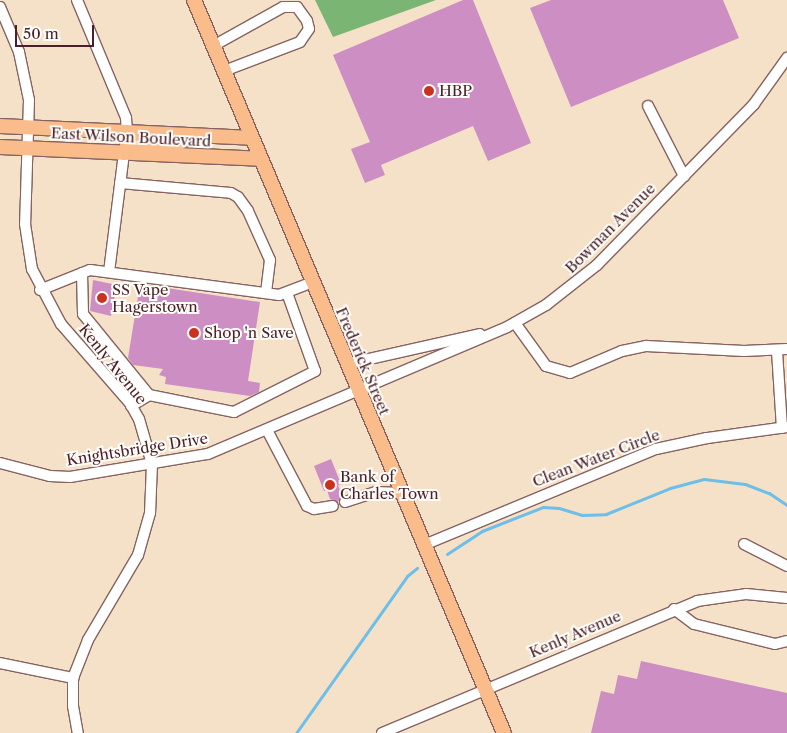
<!DOCTYPE html>
<style>
body{margin:0}
#map{position:relative;width:787px;height:733px;overflow:hidden;background:#f5e1c7;font-family:"Libre Caslon Text",serif}
div>[style]{position:absolute}
.forest>*{inset:0;background:#7ab574}
.stream>*{height:3px;margin:-1.5px;padding:0 1.5px;transform-origin:1.5px;border-radius:1.5px;background:#6dbfe9}
.building>*{inset:0;background:#cd8ec4}
.roads{filter:drop-shadow(1px 0 #866362) drop-shadow(-1px 0 #866362) drop-shadow(0 1px #866362) drop-shadow(0 -1px #866362)}
.minor>*{height:10px;margin:-5px;padding:0 5px;transform-origin:5px;border-radius:5px;background:#fff}
.major>*{height:14px;margin:-7px;padding:0 7px;transform-origin:7px;border-radius:7px;background:#f9bc8a}
.dots>*{width:14px;height:14px;translate:-50% -50%;box-sizing:border-box;border:2px solid #fdfcf7;border-radius:50%}
span{translate:-50% -50%;white-space:nowrap;text-align:center;line-height:1.15;-webkit-text-stroke:4px #fdfcf7;paint-order:stroke}
.poi-label{font-size:15px;color:#4a1f2b}
.left{translate:0 -50%;text-align:left}
.street-label{font-size:15px;color:#4a1f2b}
.scale{position:absolute;left:15px;top:25px;width:79px;height:22px;box-sizing:border-box;border:2px solid #4a1f2b;border-top:0;padding-left:6px;font-size:15px;line-height:18px;white-space:nowrap;color:#4a1f2b;-webkit-text-stroke:4px #fdfcf7;paint-order:stroke}
</style>
<div id="map">
<div class="forest">
<div style="clip-path:polygon(315px 0,436px 0,333px 37px)"></div>
</div>
<div class="stream">
<div style="left:447px;top:554px;width:42px;rotate:-33.3deg"></div>
<div style="left:482px;top:531px;width:66px;rotate:-21.5deg"></div>
<div style="left:543px;top:507px;width:16px;rotate:4deg"></div>
<div style="left:559px;top:508px;width:24px;rotate:17deg"></div>
<div style="left:582px;top:515px;width:24px;rotate:-2deg"></div>
<div style="left:606px;top:514px;width:69px;rotate:-22.1deg"></div>
<div style="left:670px;top:488px;width:35px;rotate:-15deg"></div>
<div style="left:704px;top:479px;width:41px;rotate:7deg"></div>
<div style="left:745px;top:484px;width:26px;rotate:21deg"></div>
<div style="left:769px;top:493px;width:22px;rotate:34deg"></div>
<div style="left:296px;top:733px;width:192px;rotate:-54.7deg"></div>
<div style="left:407px;top:576px;width:13px;rotate:-39deg"></div>
</div>
<div class="building">
<div style="clip-path:polygon(463px 0,473px 0,531px 143px,488px 161px,473px 126px,381px 165px,385px 175px,365px 183px,351px 149px,370px 142px,333px 55px)"></div>
<div style="clip-path:polygon(551px 0,723px 0,739px 38px,571px 107px,530px 8px)"></div>
<div style="clip-path:polygon(93px 280px,117px 285px,111px 316px,90px 311px)"></div>
<div style="clip-path:polygon(140px 284px,260px 302px,248px 381px,260px 383px,259px 392px,250px 396px,165px 384px,166px 377px,159px 375px,163px 369px,133px 365px,128px 358px)"></div>
<div style="clip-path:polygon(331px 459px,341px 484px,338px 485px,342px 496px,338px 502px,330px 499px,327px 490px,324px 491px,314px 466px)"></div>
<div style="clip-path:polygon(641px 661px,787px 693px,787px 733px,591px 733px,601px 691px,614px 694px,618px 675px,637px 679px)"></div>
</div>
<div class="roads">
<div class="minor">
<div style="left:77px;top:0;width:128px;rotate:67.4deg"></div>
<div style="left:126px;top:118px;width:14px;rotate:86deg"></div>
<div style="left:0;top:7px;width:49px;rotate:67.1deg"></div>
<div style="left:19px;top:52px;width:49px;rotate:78.2deg"></div>
<div style="left:29px;top:100px;width:124px;rotate:91.8deg"></div>
<div style="left:25px;top:224px;width:46px;rotate:81.2deg"></div>
<div style="left:32px;top:269px;width:62px;rotate:62.2deg"></div>
<div style="left:61px;top:324px;width:105px;rotate:48.9deg"></div>
<div style="left:130px;top:403px;width:18px;rotate:61deg"></div>
<div style="left:139px;top:419px;width:47px;rotate:73.9deg"></div>
<div style="left:152px;top:464px;width:49px;rotate:92.3deg"></div>
<div style="left:150px;top:513px;width:44px;rotate:105.9deg"></div>
<div style="left:138px;top:555px;width:99px;rotate:120.5deg"></div>
<div style="left:88px;top:640px;width:41px;rotate:111.5deg"></div>
<div style="left:73px;top:678px;width:28px;rotate:90deg"></div>
<div style="left:73px;top:706px;width:27px;rotate:80deg"></div>
<div style="left:213px;top:46px;width:80px;rotate:-29.1deg"></div>
<div style="left:283px;top:7px;width:14px"></div>
<div style="left:297px;top:7px;width:17px;rotate:54deg"></div>
<div style="left:307px;top:21px;width:8px;rotate:76deg"></div>
<div style="left:309px;top:29px;width:16px;rotate:125deg"></div>
<div style="left:300px;top:42px;width:81px;rotate:159.1deg"></div>
<div style="left:648px;top:106px;width:79px;rotate:62.8deg"></div>
<div style="left:120px;top:183px;width:111px;rotate:5.1deg"></div>
<div style="left:231px;top:193px;width:8px;rotate:30deg"></div>
<div style="left:238px;top:197px;width:17px;rotate:54deg"></div>
<div style="left:248px;top:211px;width:54px;rotate:65.8deg"></div>
<div style="left:270px;top:260px;width:33px;rotate:97deg"></div>
<div style="left:109px;top:272px;width:120px;rotate:-82.8deg"></div>
<div style="left:82px;top:273px;width:41px;rotate:88.6deg"></div>
<div style="left:83px;top:314px;width:104px;rotate:50.8deg"></div>
<div style="left:149px;top:395px;width:87px;rotate:11.3deg"></div>
<div style="left:234px;top:412px;width:91px;rotate:-26.8deg"></div>
<div style="left:315px;top:371px;width:83px;rotate:-109.7deg"></div>
<div style="left:40px;top:290px;width:54px;rotate:-21.8deg"></div>
<div style="left:90px;top:270px;width:191px;rotate:7.5deg"></div>
<div style="left:279px;top:295px;width:36px;rotate:-21deg"></div>
<div style="left:515px;top:323px;width:53px;rotate:54.2deg"></div>
<div style="left:546px;top:366px;width:25px;rotate:16deg"></div>
<div style="left:570px;top:373px;width:56px;rotate:-22.9deg"></div>
<div style="left:622px;top:351px;width:25px;rotate:-12deg"></div>
<div style="left:646px;top:346px;width:98px;rotate:2.9deg"></div>
<div style="left:744px;top:351px;width:43px;rotate:-2.7deg"></div>
<div style="left:777px;top:351px;width:77px;rotate:86.3deg"></div>
<div style="left:347px;top:364px;width:136px;rotate:-12.7deg"></div>
<div style="left:131px;top:406px;width:21px;rotate:-31deg"></div>
<div style="left:267px;top:430px;width:86px;rotate:62.2deg"></div>
<div style="left:307px;top:506px;width:8px;rotate:23deg"></div>
<div style="left:314px;top:509px;width:19px;rotate:-9deg"></div>
<div style="left:0;top:463px;width:52px;rotate:14.6deg"></div>
<div style="left:50px;top:476px;width:20px;rotate:3deg"></div>
<div style="left:70px;top:477px;width:140px;rotate:-9.5deg"></div>
<div style="left:208px;top:454px;width:325px;rotate:-23deg"></div>
<div style="left:507px;top:327px;width:45px;rotate:-29.4deg"></div>
<div style="left:546px;top:305px;width:65px;rotate:-38.1deg"></div>
<div style="left:597px;top:265px;width:225px;rotate:-45.7deg"></div>
<div style="left:754px;top:104px;width:57px;rotate:-54.3deg"></div>
<div style="left:345px;top:502px;width:33px;rotate:-18deg"></div>
<div style="left:376px;top:492px;width:25px;rotate:2deg"></div>
<div style="left:744px;top:544px;width:48px;rotate:27.1deg"></div>
<div style="left:424px;top:545px;width:251px;rotate:-22.5deg"></div>
<div style="left:656px;top:449px;width:52px;rotate:-12.2deg"></div>
<div style="left:707px;top:438px;width:81px;rotate:-7.8deg"></div>
<div style="left:674px;top:609px;width:25px;rotate:37deg"></div>
<div style="left:694px;top:624px;width:83px;rotate:13.9deg"></div>
<div style="left:775px;top:644px;width:12px;rotate:-14deg"></div>
<div style="left:0;top:663px;width:75px;rotate:11.6deg"></div>
<div style="left:382px;top:733px;width:342px;rotate:-22.7deg"></div>
<div style="left:697px;top:601px;width:49px;rotate:-8.1deg"></div>
<div style="left:746px;top:594px;width:41px;rotate:5.6deg"></div>
</div>
<div class="major">
<div style="left:194px;top:0;width:796px;rotate:67.08deg"></div>
<div style="left:0;top:126px;width:252px;rotate:2.7deg"></div>
<div style="left:0;top:147px;width:260px;rotate:2.6deg"></div>
<div style="left:124px;top:153px;width:12px;rotate:-66deg"></div>
<div style="left:129px;top:142px;width:49px;rotate:2.3deg"></div>
<div style="left:178px;top:144px;width:15px;rotate:-37deg"></div>
</div>
</div>
<div class="dots">
<div style="left:429px;top:91px;background:#c8321e"></div>
<div style="left:102px;top:298px;background:#c8321e"></div>
<div style="left:194px;top:333px;background:#c8321e"></div>
<div style="left:330px;top:485px;background:#c8321e"></div>
</div>
<div class="poi-label">
<span class="left" style="left:439px;top:91px">HBP</span>
<span class="left" style="left:112px;top:298px">SS Vape<br>Hagerstown</span>
<span class="left" style="left:204px;top:333px">Shop 'n Save</span>
<span class="left" style="left:340px;top:485px">Bank of<br>Charles Town</span>
</div>
<div class="street-label">
<span style="left:131px;top:137px;rotate:3deg">East Wilson Boulevard</span>
<span style="left:610px;top:228px;rotate:-45deg">Bowman Avenue</span>
<span style="left:363px;top:361px;rotate:67deg">Frederick Street</span>
<span style="left:113px;top:364px;rotate:51deg">Kenly Avenue</span>
<span style="left:137px;top:449px;rotate:-9deg">Knightsbridge Drive</span>
<span style="left:596px;top:458px;rotate:-21deg">Clean Water Circle</span>
<span style="left:575px;top:634px;rotate:-23deg">Kenly Avenue</span>
</div>
<div class="scale">50 m</div>
</div>
